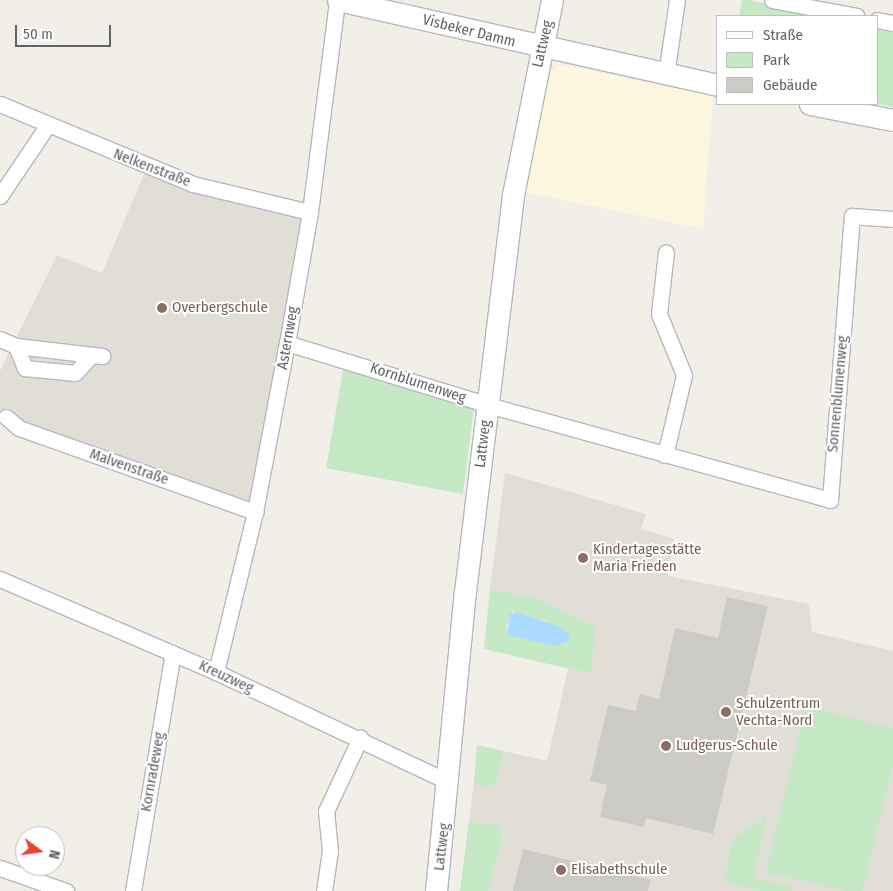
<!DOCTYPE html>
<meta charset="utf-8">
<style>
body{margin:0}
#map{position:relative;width:893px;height:891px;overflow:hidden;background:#f1efe8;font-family:"Fira Sans Condensed",sans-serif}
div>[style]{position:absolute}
.commercial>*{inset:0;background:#fef7e0}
.education>*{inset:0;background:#e1ded6}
.green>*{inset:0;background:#c5e8c5}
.water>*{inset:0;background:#aadaff}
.building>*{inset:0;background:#cccac5}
.roads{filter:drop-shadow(1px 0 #b5b8bc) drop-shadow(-1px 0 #b5b8bc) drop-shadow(0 1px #b5b8bc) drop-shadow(0 -1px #b5b8bc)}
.street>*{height:15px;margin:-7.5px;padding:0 7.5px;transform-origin:7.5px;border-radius:7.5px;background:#fff}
.secondary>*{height:21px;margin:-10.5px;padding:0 10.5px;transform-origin:10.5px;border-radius:10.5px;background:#fff}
.dots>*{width:14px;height:14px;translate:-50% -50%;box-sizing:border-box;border:2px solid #fff;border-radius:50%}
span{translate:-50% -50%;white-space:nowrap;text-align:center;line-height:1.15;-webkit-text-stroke:4px #fff;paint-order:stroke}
.street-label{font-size:15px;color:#5f6368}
.education-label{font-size:15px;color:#785e54}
.left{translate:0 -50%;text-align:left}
.legend{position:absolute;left:716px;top:15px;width:162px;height:90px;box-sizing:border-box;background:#fff;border:1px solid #bfc1c3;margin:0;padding:6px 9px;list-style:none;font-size:15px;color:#5f6368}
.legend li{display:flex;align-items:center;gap:10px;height:25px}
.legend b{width:25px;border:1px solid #bfc1c3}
.north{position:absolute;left:15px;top:826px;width:50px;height:50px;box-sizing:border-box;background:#fff;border:1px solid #bfc1c3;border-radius:50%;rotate:104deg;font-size:14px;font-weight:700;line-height:20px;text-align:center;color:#5f6368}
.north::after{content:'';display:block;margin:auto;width:18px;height:22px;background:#ea4335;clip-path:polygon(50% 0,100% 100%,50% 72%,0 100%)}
.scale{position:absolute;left:15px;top:25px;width:96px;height:22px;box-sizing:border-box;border:2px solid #5f6368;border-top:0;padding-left:6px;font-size:15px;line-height:18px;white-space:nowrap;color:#5f6368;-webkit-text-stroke:4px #fff;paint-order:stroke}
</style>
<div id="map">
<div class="commercial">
<div style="clip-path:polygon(561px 65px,713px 96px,703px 229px,525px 192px,546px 82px,551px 70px)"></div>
</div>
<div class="education">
<div style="clip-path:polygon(147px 167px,310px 212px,255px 512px,0 413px,0 371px,57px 255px,102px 273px)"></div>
<div style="clip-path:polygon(505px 473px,646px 514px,641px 529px,674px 539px,668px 576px,809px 604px,812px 632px,893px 651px,893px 891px,488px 891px,503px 834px,496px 825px,469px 821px,474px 781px,488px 787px,496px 783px,504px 751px,547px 761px,568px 669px,587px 673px,595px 626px,535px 598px,490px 589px)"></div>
</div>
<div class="green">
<div style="clip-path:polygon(742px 0,748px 0,827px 16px,739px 16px)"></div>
<div style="clip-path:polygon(877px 26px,893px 30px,893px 107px,877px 104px)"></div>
<div style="clip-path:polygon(344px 365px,474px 408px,463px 494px,326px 468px)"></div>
<div style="clip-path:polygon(evenodd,490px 589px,535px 598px,595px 626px,591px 670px,587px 673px,484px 649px,490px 589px,512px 612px,545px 621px,565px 631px,521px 638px,506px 627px,512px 612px)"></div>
<div style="clip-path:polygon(806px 707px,893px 728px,893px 764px,862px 891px,845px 891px,766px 872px)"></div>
<div style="clip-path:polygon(477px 745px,504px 751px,496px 783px,488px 788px,474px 781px)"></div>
<div style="clip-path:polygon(767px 815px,753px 878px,792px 887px,791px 891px,764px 891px,724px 882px,733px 839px)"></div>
<div style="clip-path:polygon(469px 821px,496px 825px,503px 834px,488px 891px,460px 891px)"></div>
</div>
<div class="water">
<div style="clip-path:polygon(517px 612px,560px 627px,569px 634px,569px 641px,554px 646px,508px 635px,509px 614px)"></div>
</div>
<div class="building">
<div style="clip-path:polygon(727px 597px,768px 606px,713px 834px,646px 818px,644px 827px,600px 817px,607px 785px,590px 781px,608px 705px,636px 711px,640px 694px,659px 699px,675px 628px,718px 638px)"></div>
<div style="clip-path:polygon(523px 849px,651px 880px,648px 891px,513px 891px)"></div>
</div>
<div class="roads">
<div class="street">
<div style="left:772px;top:0;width:86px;rotate:10.7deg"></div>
<div style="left:877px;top:20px;width:16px;rotate:11deg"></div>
<div style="left:666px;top:75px;width:76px;rotate:-81.7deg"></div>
<div style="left:0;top:104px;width:209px;rotate:22.5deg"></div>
<div style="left:193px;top:184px;width:120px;rotate:13.5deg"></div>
<div style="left:0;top:196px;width:84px;rotate:-56.1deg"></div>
<div style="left:0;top:339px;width:17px;rotate:24deg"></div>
<div style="left:16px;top:346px;width:87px;rotate:6.6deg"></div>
<div style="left:287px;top:343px;width:210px;rotate:17.1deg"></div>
<div style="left:488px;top:405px;width:355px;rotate:15.5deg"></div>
<div style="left:830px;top:500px;width:285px;rotate:-85.6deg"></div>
<div style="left:852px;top:216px;width:41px;rotate:4.2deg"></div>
<div style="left:16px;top:346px;width:24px;rotate:68deg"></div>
<div style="left:25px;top:368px;width:50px;rotate:5.7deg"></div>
<div style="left:75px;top:373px;width:25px;rotate:-47deg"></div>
<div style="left:6px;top:417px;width:17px;rotate:40deg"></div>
<div style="left:19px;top:428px;width:251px;rotate:19.6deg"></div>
<div style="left:665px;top:455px;width:82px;rotate:-76.6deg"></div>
<div style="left:684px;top:375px;width:66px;rotate:-112.3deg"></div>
<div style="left:659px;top:314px;width:62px;rotate:-83.6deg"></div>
<div style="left:0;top:579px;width:235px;rotate:23.3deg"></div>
<div style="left:216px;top:672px;width:258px;rotate:25.3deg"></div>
<div style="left:216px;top:672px;width:165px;rotate:-76.3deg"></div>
<div style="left:255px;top:512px;width:172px;rotate:-79.3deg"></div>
<div style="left:287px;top:343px;width:133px;rotate:-80deg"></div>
<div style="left:310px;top:212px;width:214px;rotate:-82.7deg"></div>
<div style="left:0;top:868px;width:70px;rotate:19.2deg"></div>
<div style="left:133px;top:891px;width:241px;rotate:-80.5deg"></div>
<div style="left:324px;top:891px;width:40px;rotate:-81.5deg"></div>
<div style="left:330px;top:851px;width:40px;rotate:-95.7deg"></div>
<div style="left:326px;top:811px;width:81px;rotate:-65deg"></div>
</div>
<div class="secondary">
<div style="left:338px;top:0;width:388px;rotate:12.6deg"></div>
<div style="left:810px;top:104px;width:85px;rotate:10.9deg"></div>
<div style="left:436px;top:891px;width:300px;rotate:-84.5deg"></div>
<div style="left:465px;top:592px;width:400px;rotate:-83.1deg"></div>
<div style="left:513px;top:195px;width:199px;rotate:-78.7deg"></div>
</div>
</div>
<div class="dots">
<div style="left:162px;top:308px;background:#8d6e63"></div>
<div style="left:583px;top:558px;background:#8d6e63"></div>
<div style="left:726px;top:712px;background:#8d6e63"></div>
<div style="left:666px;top:746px;background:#8d6e63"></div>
<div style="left:561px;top:870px;background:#8d6e63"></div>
</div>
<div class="street-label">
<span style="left:469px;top:31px;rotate:14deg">Visbeker Damm</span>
<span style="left:543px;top:44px;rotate:-77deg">Lattweg</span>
<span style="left:152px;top:168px;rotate:21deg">Nelkenstraße</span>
<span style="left:288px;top:338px;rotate:-80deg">Asternweg</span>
<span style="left:418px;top:383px;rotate:18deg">Kornblumenweg</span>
<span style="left:838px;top:394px;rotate:-85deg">Sonnenblumenweg</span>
<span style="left:483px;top:444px;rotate:-83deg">Lattweg</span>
<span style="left:129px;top:467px;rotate:19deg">Malvenstraße</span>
<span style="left:226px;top:677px;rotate:25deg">Kreuzweg</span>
<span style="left:153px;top:772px;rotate:-80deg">Kornradeweg</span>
<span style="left:442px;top:847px;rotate:-83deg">Lattweg</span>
</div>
<div class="education-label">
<span class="left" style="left:172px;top:308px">Overbergschule</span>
<span class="left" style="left:593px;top:558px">Kindertagesstätte<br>Maria Frieden</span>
<span class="left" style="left:736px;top:712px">Schulzentrum<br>Vechta-Nord</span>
<span class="left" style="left:676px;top:746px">Ludgerus-Schule</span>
<span class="left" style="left:571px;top:870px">Elisabethschule</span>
</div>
<ul class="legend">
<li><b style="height:6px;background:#fff"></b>Straße</li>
<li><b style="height:14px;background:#c5e8c5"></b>Park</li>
<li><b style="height:14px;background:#cccac5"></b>Gebäude</li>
</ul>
<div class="north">N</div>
<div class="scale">50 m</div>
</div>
